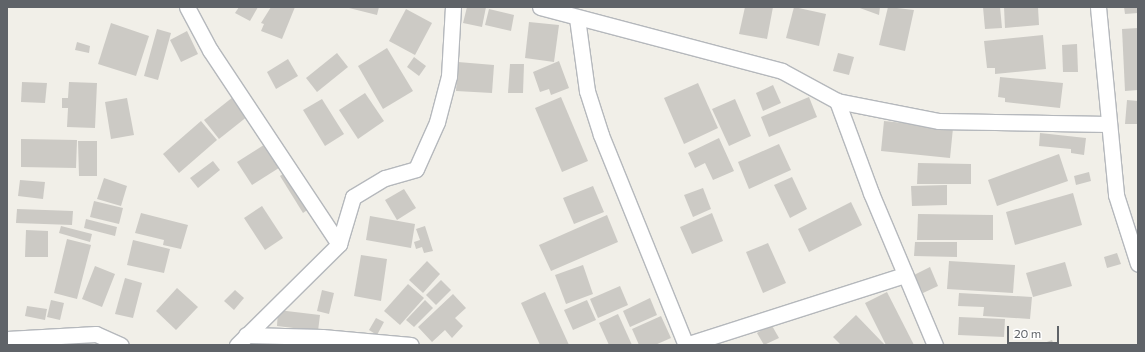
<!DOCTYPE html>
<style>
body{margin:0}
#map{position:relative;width:1145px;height:352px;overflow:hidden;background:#f1efe8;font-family:Commissioner,sans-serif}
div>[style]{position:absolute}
.building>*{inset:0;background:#cccac5}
.roads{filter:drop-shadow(1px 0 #b5b8bc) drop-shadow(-1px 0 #b5b8bc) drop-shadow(0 1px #b5b8bc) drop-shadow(0 -1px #b5b8bc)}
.street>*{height:15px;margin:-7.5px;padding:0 7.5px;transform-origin:7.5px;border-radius:7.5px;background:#fff}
span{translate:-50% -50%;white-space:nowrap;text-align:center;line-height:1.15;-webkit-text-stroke:3px #fff;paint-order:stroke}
.frame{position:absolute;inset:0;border:8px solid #5f6368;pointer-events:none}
.scale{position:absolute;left:1007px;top:326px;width:52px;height:18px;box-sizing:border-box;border:2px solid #5f6368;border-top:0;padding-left:5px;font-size:12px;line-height:14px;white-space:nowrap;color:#5f6368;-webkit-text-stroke:3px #fff;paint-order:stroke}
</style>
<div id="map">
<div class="building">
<div style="clip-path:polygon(239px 7px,258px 7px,250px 21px,235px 13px)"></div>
<div style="clip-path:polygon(271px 7px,295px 7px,282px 39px,261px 31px,264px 24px,261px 23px)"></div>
<div style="clip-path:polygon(345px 7px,379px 7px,377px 15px)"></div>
<div style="clip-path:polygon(467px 7px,486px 7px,482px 27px,463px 23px)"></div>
<div style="clip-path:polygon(745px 7px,773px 7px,767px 39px,739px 34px)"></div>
<div style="clip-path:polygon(794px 7px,826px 14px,819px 46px,786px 38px)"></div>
<div style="clip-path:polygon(857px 7px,880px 7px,879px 15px)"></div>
<div style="clip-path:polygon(888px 7px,914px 10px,905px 51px,879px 45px)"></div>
<div style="clip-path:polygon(983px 7px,1000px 7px,1002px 28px,985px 29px)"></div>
<div style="clip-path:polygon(1004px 7px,1038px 7px,1039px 25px,1005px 28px)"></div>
<div style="clip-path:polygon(1124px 7px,1138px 7px,1138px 13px,1125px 14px)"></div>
<div style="clip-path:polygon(406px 9px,432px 23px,415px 55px,389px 41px)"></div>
<div style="clip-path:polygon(489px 9px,514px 15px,511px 31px,485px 25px)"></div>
<div style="clip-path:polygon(529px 22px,559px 25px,554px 62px,525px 58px)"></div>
<div style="clip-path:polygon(111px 23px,149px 36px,136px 76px,98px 64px)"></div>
<div style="clip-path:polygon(1138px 28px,1138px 90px,1125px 91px,1122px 29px)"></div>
<div style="clip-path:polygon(157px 29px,171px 33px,158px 80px,144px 76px)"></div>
<div style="clip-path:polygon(187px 31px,198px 54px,181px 62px,170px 40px)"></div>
<div style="clip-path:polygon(1043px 35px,1046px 69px,995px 74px,995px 68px,987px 68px,984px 41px)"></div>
<div style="clip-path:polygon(77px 42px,90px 46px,89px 53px,75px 50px)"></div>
<div style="clip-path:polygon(1077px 44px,1078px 72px,1063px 72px,1062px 45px)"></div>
<div style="clip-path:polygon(387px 48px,413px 91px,383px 109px,358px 66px)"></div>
<div style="clip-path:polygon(337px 53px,348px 67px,317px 92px,306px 78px)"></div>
<div style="clip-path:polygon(838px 53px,854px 57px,849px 75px,833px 71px)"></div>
<div style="clip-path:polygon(414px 57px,426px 66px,419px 76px,407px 67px)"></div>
<div style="clip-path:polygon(288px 59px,298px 76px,276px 89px,267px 72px)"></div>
<div style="clip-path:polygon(559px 61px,569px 88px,551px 95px,549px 89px,540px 92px,533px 72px)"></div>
<div style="clip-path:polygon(458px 62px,494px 65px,492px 93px,456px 91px)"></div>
<div style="clip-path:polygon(510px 64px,524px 64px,523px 93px,508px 93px)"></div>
<div style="clip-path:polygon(1000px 77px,1063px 83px,1060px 108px,1005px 102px,1005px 98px,998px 97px)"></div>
<div style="clip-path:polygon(22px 82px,47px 83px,45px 103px,21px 102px)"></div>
<div style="clip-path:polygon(69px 82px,97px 83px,95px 128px,67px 127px,68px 108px,62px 108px,62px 98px,68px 98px)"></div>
<div style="clip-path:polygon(698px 83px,718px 128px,684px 144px,664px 98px)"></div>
<div style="clip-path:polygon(773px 85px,781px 103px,763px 111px,756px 93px)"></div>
<div style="clip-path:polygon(365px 93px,384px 121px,358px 139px,339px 110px)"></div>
<div style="clip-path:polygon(233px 97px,248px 116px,219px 139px,204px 120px)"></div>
<div style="clip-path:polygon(561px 97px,588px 161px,562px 172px,535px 108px)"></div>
<div style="clip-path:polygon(809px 97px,817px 117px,769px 137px,761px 117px)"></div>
<div style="clip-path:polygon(127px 98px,134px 135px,111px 139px,105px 102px)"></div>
<div style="clip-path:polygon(322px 99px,344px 134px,325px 146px,303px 110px)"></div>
<div style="clip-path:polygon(735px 99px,751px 136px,729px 146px,712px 109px)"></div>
<div style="clip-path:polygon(1127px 100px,1138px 101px,1138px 124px,1125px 124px)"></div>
<div style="clip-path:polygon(201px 121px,217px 140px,179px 173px,163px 154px)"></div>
<div style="clip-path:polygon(884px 121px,953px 128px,950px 158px,881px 151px)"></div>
<div style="clip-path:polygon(1040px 133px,1086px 138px,1084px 155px,1071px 153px,1071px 149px,1039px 146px)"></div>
<div style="clip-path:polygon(719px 138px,734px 171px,713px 180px,705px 163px,695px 168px,688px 153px)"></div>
<div style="clip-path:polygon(21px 139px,77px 140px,76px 168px,21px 167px)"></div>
<div style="clip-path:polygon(78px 141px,97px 141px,97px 176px,79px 176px)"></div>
<div style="clip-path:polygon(267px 143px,282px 166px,252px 185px,237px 162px)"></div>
<div style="clip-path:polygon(779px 144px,791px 170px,749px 189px,738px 162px)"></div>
<div style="clip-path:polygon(1059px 154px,1068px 181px,997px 206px,988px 180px)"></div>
<div style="clip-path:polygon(213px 161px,220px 170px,198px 188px,190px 178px)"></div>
<div style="clip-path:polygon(918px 163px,971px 164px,971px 184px,917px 184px)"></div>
<div style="clip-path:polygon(289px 170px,313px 206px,303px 213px,280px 176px)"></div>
<div style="clip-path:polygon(1089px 172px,1091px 181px,1076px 185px,1074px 176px)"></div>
<div style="clip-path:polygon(792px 177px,807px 209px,790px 218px,774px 185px)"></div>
<div style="clip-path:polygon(104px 178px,127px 186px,121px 206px,97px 199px)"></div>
<div style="clip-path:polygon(20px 180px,45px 182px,43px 199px,18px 196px)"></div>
<div style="clip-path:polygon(947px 185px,947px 205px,912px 206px,911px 186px)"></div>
<div style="clip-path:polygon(593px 186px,604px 212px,574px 224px,563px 198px)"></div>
<div style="clip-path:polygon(703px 188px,711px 209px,693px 217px,684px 195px)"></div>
<div style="clip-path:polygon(404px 189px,416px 208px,397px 220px,385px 200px)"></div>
<div style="clip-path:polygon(1073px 193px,1082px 225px,1015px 245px,1006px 212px)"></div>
<div style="clip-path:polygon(94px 201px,123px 208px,119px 224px,90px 217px)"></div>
<div style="clip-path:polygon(851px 202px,862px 225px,809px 252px,798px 229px)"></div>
<div style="clip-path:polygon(262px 206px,283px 238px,265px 250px,244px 218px)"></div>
<div style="clip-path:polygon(17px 209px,73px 211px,72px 225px,16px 223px)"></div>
<div style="clip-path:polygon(141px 213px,188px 225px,181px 249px,163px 245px,164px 240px,135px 233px)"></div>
<div style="clip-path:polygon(712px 213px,723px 241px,692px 254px,680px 227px)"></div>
<div style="clip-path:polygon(918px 214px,993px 215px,993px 240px,917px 240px)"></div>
<div style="clip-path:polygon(607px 215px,618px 242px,551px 271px,539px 245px)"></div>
<div style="clip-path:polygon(370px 216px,415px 224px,411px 248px,366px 240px)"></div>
<div style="clip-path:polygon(86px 219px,117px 227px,115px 236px,84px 228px)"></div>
<div style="clip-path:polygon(61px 226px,92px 234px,90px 242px,59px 233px)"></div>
<div style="clip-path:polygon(425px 226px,433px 251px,424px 253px,422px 247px,416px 249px,414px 242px,420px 240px,416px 229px)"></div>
<div style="clip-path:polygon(26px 230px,48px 231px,48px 257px,25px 257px)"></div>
<div style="clip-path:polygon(67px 239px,91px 245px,77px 299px,54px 293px)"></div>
<div style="clip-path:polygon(133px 240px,170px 249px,164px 273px,127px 265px)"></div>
<div style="clip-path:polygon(915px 242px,957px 242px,957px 257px,914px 256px)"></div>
<div style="clip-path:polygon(768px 243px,786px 283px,763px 293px,746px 252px)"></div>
<div style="clip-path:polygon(1117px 253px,1121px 264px,1107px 268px,1104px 257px)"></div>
<div style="clip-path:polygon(361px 255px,387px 259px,381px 301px,354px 296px)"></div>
<div style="clip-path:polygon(427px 261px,440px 274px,423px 293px,409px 280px)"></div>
<div style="clip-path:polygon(949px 261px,1015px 265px,1013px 293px,947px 289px)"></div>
<div style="clip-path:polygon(1065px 262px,1072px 286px,1033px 297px,1026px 273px)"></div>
<div style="clip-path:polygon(583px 265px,593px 294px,566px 304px,555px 275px)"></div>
<div style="clip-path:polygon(95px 266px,115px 274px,102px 307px,82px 299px)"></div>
<div style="clip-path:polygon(930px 267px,938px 286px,923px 293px,914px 275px)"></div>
<div style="clip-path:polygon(125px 278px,142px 283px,133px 318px,115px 314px)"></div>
<div style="clip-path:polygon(441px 280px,451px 290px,436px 305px,426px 295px)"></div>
<div style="clip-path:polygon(408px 284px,424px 298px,400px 325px,384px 311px)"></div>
<div style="clip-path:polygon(620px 286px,628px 305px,598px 318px,590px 299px)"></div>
<div style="clip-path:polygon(177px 288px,198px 307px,176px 330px,156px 311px)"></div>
<div style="clip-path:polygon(235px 290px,244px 298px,234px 310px,224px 301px)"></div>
<div style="clip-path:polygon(322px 290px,334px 293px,329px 314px,317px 311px)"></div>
<div style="clip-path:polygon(545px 292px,569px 345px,540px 345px,521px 303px)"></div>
<div style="clip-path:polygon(887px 292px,914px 345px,886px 345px,865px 303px)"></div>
<div style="clip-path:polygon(959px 293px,1032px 297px,1030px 319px,983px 316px,984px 307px,958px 306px)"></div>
<div style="clip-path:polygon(453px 294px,466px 308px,455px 318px,463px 326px,452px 338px,445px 330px,432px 342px,418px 327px)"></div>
<div style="clip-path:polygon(650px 298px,657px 315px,630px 327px,623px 311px)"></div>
<div style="clip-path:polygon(51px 300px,64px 303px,60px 320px,47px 317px)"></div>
<div style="clip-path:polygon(425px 300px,433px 308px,414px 327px,406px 320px)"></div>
<div style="clip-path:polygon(587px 300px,596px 320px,573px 330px,564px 310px)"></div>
<div style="clip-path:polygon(27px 306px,47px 309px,45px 320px,25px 316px)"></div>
<div style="clip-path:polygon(278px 310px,320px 315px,318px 331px,277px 326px)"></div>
<div style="clip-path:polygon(618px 314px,632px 345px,609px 345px,599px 323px)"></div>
<div style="clip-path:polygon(856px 315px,885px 345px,841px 345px,833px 337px)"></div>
<div style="clip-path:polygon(661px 316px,671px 338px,655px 345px,639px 345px,632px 329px)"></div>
<div style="clip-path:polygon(959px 317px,1005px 319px,1004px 337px,958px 335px)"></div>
<div style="clip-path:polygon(376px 318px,384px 322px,377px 335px,369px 330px)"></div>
<div style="clip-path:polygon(771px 324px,779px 338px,764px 345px,757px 333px)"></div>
<div style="clip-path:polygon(1052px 340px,1054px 345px,1039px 345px)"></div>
</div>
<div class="roads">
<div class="street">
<div style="left:187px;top:7px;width:49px;rotate:61.9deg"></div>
<div style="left:210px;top:50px;width:233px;rotate:56.4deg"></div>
<div style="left:540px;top:7px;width:250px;rotate:14.8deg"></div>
<div style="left:782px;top:71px;width:63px;rotate:28.6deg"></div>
<div style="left:837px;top:101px;width:104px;rotate:11.1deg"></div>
<div style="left:939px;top:121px;width:169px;rotate:1deg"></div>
<div style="left:1098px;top:7px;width:189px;rotate:84.5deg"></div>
<div style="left:1116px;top:195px;width:72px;rotate:72.3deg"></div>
<div style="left:577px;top:18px;width:74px;rotate:82.2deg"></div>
<div style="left:587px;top:91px;width:46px;rotate:72.3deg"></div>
<div style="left:601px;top:135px;width:227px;rotate:68deg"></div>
<div style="left:837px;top:101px;width:98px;rotate:69.7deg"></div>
<div style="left:871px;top:193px;width:165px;rotate:67.2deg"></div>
<div style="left:246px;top:335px;width:76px;rotate:1.5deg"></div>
<div style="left:322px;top:337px;width:89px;rotate:5.1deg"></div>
<div style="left:7px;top:339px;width:89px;rotate:-3.2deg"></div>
<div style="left:96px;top:334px;width:27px;rotate:24deg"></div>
<div style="left:237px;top:345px;width:144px;rotate:-44.7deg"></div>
<div style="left:339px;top:244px;width:49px;rotate:-73.4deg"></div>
<div style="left:353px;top:197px;width:37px;rotate:-31deg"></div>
<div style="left:385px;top:178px;width:32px;rotate:-16deg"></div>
<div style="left:416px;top:169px;width:51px;rotate:-65.9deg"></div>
<div style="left:437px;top:122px;width:48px;rotate:-75.4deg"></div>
<div style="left:449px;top:76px;width:69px;rotate:-86.7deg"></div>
<div style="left:685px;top:345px;width:231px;rotate:-17.7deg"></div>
</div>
</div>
<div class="frame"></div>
<div class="scale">20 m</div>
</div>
